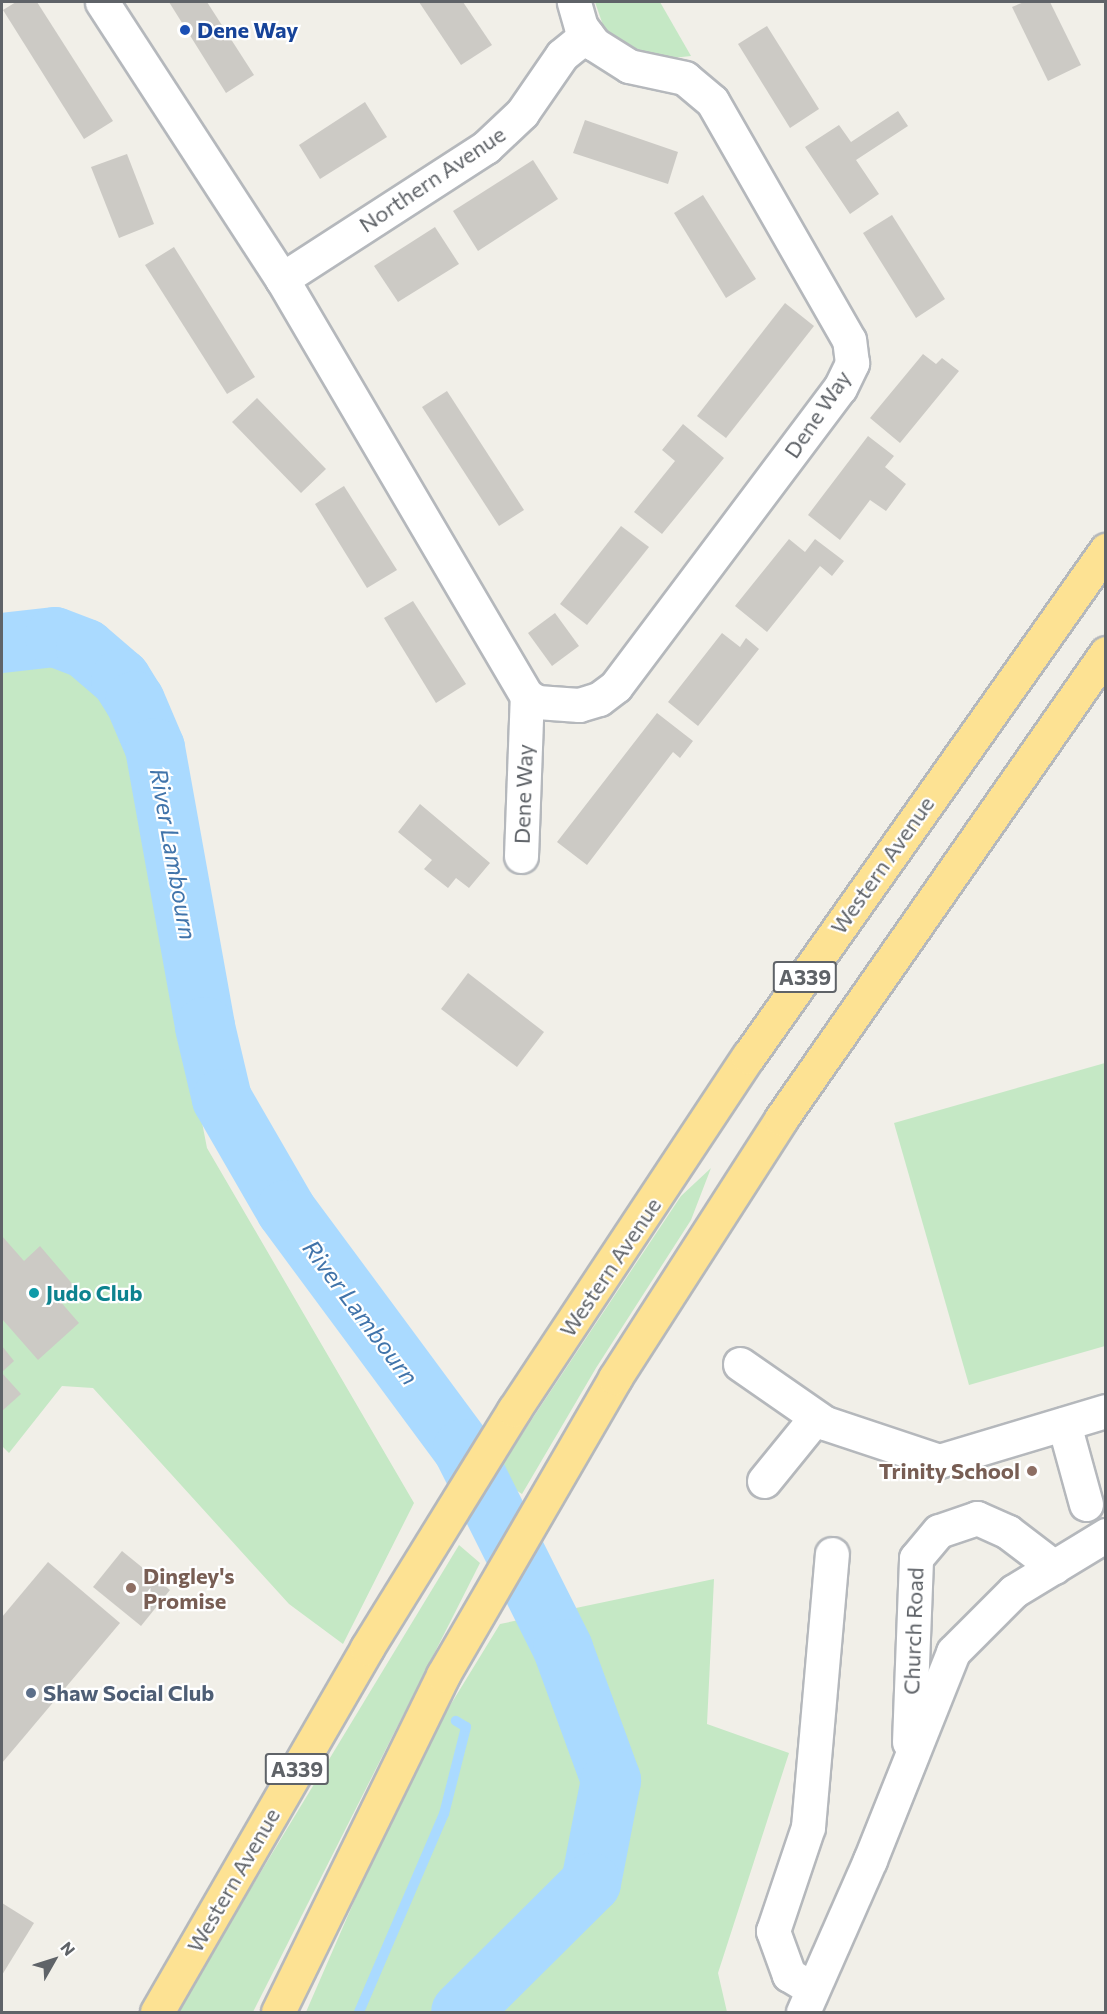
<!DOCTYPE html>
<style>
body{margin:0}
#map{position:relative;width:1107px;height:2014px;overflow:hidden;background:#f1efe8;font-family:Commissioner,sans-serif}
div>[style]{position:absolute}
.green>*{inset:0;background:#c5e8c5}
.stream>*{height:10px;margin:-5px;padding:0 5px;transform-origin:5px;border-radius:5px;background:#aadaff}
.river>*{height:60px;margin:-30px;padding:0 30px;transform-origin:30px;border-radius:30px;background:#aadaff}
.building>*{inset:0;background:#cccac5}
.roads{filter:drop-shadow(2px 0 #b5b8bc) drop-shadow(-2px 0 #b5b8bc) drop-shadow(0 2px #b5b8bc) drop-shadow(0 -2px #b5b8bc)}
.minor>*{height:33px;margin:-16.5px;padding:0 16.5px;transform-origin:16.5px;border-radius:16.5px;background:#fff}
.highway>*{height:33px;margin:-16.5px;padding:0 16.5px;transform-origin:16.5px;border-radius:16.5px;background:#fde293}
.dots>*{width:16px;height:16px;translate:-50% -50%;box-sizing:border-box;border:3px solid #fff;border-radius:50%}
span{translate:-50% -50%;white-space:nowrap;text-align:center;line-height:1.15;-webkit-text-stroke:4.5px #fff;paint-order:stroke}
.shield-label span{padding:2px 4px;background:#fff;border:2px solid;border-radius:4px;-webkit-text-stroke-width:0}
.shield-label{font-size:21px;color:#5f6368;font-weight:700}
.transit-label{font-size:22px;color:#164399;font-weight:700}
.left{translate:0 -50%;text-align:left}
.street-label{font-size:22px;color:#5f6368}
.culture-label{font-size:22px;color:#0d838f;font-weight:700}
.education-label{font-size:22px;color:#785e54;font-weight:700}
.right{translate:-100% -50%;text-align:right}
.service-label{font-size:22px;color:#4e5e75;font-weight:700}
.water-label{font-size:24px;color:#4174aa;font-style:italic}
.frame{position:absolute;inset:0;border:3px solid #5f6368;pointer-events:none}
.north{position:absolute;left:24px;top:1930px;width:60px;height:60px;-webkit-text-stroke:4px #fff;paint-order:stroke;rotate:51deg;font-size:16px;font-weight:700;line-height:24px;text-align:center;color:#5f6368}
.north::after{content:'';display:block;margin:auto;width:21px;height:27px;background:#5f6368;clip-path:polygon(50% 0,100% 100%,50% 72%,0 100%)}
</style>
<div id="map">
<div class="green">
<div style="clip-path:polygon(595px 2px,660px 2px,691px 56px,663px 59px,641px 56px,618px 44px,605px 31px)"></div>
<div style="clip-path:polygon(2px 653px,99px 677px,146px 750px,145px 830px,207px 1148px,414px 1503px,343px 1644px,289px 1604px,93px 1388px,62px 1386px,9px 1453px,2px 1446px)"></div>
<div style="clip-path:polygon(1105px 1063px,1105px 1346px,969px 1385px,894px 1123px)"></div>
<div style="clip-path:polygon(711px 1168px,691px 1220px,596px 1368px,522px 1494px,494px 1476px,681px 1196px)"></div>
<div style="clip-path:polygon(459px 1545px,480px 1563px,253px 2012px,176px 2012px)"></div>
<div style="clip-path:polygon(714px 1579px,707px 1724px,789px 1753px,718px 1973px,727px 2012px,306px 2012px,413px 1766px,500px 1624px)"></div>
</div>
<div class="stream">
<div style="left:359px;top:2012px;width:215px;rotate:-66.8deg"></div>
<div style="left:444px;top:1814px;width:90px;rotate:-75.8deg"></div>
<div style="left:466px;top:1727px;width:12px;rotate:-149deg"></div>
</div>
<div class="river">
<div style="left:2px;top:643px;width:53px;rotate:-6.5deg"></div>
<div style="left:55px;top:637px;width:33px;rotate:21deg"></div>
<div style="left:86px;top:649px;width:46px;rotate:40.6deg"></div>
<div style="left:121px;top:679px;width:26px;rotate:58deg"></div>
<div style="left:135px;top:701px;width:51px;rotate:66.9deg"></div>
<div style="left:155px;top:748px;width:283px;rotate:79.8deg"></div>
<div style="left:205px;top:1027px;width:74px;rotate:76.7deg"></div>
<div style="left:222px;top:1099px;width:128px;rotate:60deg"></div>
<div style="left:286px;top:1210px;width:297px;rotate:53.5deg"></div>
<div style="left:463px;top:1449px;width:224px;rotate:63.4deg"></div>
<div style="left:563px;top:1649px;width:140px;rotate:69.9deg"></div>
<div style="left:611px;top:1780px;width:105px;rotate:101deg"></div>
<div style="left:591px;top:1883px;width:183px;rotate:135.2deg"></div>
</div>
<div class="building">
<div style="clip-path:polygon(16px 2px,37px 2px,113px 121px,84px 139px,3px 10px)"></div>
<div style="clip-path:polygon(169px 2px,207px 2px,254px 75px,226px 93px)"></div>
<div style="clip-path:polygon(419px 2px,463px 2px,492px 45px,461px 65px)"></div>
<div style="clip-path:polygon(1024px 2px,1050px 2px,1081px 65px,1048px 81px,1012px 7px)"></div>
<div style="clip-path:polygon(767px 26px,819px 109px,790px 128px,738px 44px)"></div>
<div style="clip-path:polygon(365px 102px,387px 137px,320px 179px,299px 145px)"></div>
<div style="clip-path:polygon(898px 111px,908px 126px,856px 160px,879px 194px,850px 214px,805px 147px,839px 125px,851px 142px)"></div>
<div style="clip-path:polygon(585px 120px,678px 152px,668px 184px,573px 153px)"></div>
<div style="clip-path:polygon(127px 154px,154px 224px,119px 238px,91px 167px)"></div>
<div style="clip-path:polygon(533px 160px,558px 199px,478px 251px,453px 211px)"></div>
<div style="clip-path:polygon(703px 195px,756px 279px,726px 298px,674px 213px)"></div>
<div style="clip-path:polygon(892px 215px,945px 299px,916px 318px,863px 233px)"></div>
<div style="clip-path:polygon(435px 227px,459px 264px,398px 302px,374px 266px)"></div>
<div style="clip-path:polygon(174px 247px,255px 377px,227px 394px,145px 265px)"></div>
<div style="clip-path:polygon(785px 303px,814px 326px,726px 438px,697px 416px)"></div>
<div style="clip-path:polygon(923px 354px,936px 364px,942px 358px,959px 371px,900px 443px,870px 418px)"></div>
<div style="clip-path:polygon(447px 391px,524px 510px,499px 526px,422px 407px)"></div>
<div style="clip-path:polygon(257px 398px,326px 469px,301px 493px,232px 422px)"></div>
<div style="clip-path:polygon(683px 424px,724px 458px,662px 534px,634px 512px,675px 461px,662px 450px)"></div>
<div style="clip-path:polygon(868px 436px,894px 456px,885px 467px,906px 484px,886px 511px,870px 500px,840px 540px,808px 515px)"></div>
<div style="clip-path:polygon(344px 486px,397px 570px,367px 588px,315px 504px)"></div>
<div style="clip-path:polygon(621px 526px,649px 547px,587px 625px,560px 604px)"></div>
<div style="clip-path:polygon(789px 539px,805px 552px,815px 539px,844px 561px,832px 576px,820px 566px,767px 632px,735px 606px)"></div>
<div style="clip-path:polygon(413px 601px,466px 684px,436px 703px,384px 618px)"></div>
<div style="clip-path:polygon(555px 613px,579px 646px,552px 666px,528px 633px)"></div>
<div style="clip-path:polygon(722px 633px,740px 647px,746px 638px,759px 649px,698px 726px,668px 702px)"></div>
<div style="clip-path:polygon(657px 713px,693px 741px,680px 758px,673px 752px,587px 865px,557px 842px)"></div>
<div style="clip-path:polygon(420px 804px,490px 863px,469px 888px,456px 878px,448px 888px,424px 869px,432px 860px,398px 832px)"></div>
<div style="clip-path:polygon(468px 973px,544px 1032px,517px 1067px,441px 1009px)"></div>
<div style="clip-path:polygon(2px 1236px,24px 1261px,40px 1246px,75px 1287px,59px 1300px,79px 1323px,38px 1360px,2px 1319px)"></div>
<div style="clip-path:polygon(2px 1346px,14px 1361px,2px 1372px)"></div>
<div style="clip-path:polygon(2px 1373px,21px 1394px,2px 1411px)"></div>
<div style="clip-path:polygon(122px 1551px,170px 1590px,141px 1626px,93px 1587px)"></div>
<div style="clip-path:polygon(48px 1562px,120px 1623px,2px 1763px,2px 1617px)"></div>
<div style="clip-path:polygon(2px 1903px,34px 1923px,2px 1975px)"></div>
</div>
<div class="roads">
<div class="minor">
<div style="left:102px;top:2px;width:330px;rotate:57deg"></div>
<div style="left:282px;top:279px;width:484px;rotate:59.6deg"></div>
<div style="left:527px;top:696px;width:12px;rotate:31deg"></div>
<div style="left:537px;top:702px;width:42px;rotate:4.1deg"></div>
<div style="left:579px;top:705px;width:21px;rotate:-17deg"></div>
<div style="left:599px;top:699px;width:21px;rotate:-37deg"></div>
<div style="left:616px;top:686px;width:373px;rotate:-53.1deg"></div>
<div style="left:840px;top:388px;width:28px;rotate:-64deg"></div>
<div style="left:852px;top:363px;width:23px;rotate:-97deg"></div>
<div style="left:849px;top:340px;width:275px;rotate:-119.8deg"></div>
<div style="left:712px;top:101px;width:35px;rotate:-140deg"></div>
<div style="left:685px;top:78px;width:57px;rotate:-167.9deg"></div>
<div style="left:629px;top:66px;width:41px;rotate:-147.8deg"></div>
<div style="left:594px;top:44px;width:21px;rotate:-127deg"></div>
<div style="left:581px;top:27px;width:26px;rotate:-106deg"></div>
<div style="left:282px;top:279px;width:243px;rotate:-32.9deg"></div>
<div style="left:486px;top:147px;width:50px;rotate:-43.4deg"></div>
<div style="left:522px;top:113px;width:70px;rotate:-55.4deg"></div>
<div style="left:562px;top:55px;width:32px;rotate:-39deg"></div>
<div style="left:521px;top:856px;width:160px;rotate:-87.9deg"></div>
<div style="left:740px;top:1364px;width:103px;rotate:34.8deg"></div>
<div style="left:825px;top:1423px;width:120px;rotate:18.4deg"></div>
<div style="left:939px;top:1461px;width:174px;rotate:-16.7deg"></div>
<div style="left:1064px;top:1424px;width:83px;rotate:74.6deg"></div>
<div style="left:764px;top:1481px;width:82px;rotate:-50.9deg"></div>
<div style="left:909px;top:1742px;width:184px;rotate:-87.8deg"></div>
<div style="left:916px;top:1558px;width:35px;rotate:-50deg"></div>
<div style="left:939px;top:1531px;width:40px;rotate:-18.9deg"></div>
<div style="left:977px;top:1518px;width:34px;rotate:24deg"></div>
<div style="left:1008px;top:1532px;width:58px;rotate:37.3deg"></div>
<div style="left:811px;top:1988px;width:26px;rotate:-149deg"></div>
<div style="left:789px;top:1975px;width:47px;rotate:-110deg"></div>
<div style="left:773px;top:1931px;width:110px;rotate:-71.4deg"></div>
<div style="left:808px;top:1827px;width:274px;rotate:-85deg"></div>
<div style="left:803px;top:2012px;width:166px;rotate:-66.2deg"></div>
<div style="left:870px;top:1860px;width:224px;rotate:-68.2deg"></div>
<div style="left:953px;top:1652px;width:86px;rotate:-45deg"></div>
<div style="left:1014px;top:1591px;width:108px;rotate:-31.3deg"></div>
</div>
<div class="highway">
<div style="left:157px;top:2012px;width:420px;rotate:-60deg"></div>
<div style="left:367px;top:1648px;width:280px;rotate:-58.3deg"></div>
<div style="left:514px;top:1410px;width:424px;rotate:-56.5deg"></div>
<div style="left:748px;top:1057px;width:621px;rotate:-54.77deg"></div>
<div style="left:278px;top:2012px;width:375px;rotate:-63.9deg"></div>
<div style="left:443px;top:1675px;width:343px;rotate:-59.9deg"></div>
<div style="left:615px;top:1378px;width:308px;rotate:-57.3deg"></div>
<div style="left:781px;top:1119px;width:568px;rotate:-55.11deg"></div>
</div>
</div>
<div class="dots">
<div style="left:185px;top:30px;background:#1a4fb4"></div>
<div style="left:34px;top:1293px;background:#0f9aa8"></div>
<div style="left:1032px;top:1471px;background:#8d6e63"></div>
<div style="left:131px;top:1588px;background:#8d6e63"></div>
<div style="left:31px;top:1693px;background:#5c6f8a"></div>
</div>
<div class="shield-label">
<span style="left:805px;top:977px">A339</span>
<span style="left:297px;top:1769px">A339</span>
</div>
<div class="transit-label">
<span class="left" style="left:197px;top:30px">Dene Way</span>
</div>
<div class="street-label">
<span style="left:432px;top:179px;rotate:-34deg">Northern Avenue</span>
<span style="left:817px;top:414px;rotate:-56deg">Dene Way</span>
<span style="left:523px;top:794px;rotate:-88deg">Dene Way</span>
<span style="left:882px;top:865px;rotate:-55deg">Western Avenue</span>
<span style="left:610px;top:1267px;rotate:-56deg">Western Avenue</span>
<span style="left:913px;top:1631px;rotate:-88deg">Church Road</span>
<span style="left:233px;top:1880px;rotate:-60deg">Western Avenue</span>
</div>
<div class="culture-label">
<span class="left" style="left:46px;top:1293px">Judo Club</span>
</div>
<div class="education-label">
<span class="right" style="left:1020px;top:1471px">Trinity School</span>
<span class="left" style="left:143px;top:1588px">Dingley's<br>Promise</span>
</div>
<div class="service-label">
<span class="left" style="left:43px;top:1693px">Shaw Social Club</span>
</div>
<div class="water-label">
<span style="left:174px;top:854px;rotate:80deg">River Lambourn</span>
<span style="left:361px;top:1312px;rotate:53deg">River Lambourn</span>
</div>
<div class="frame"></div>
<div class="north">N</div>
</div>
